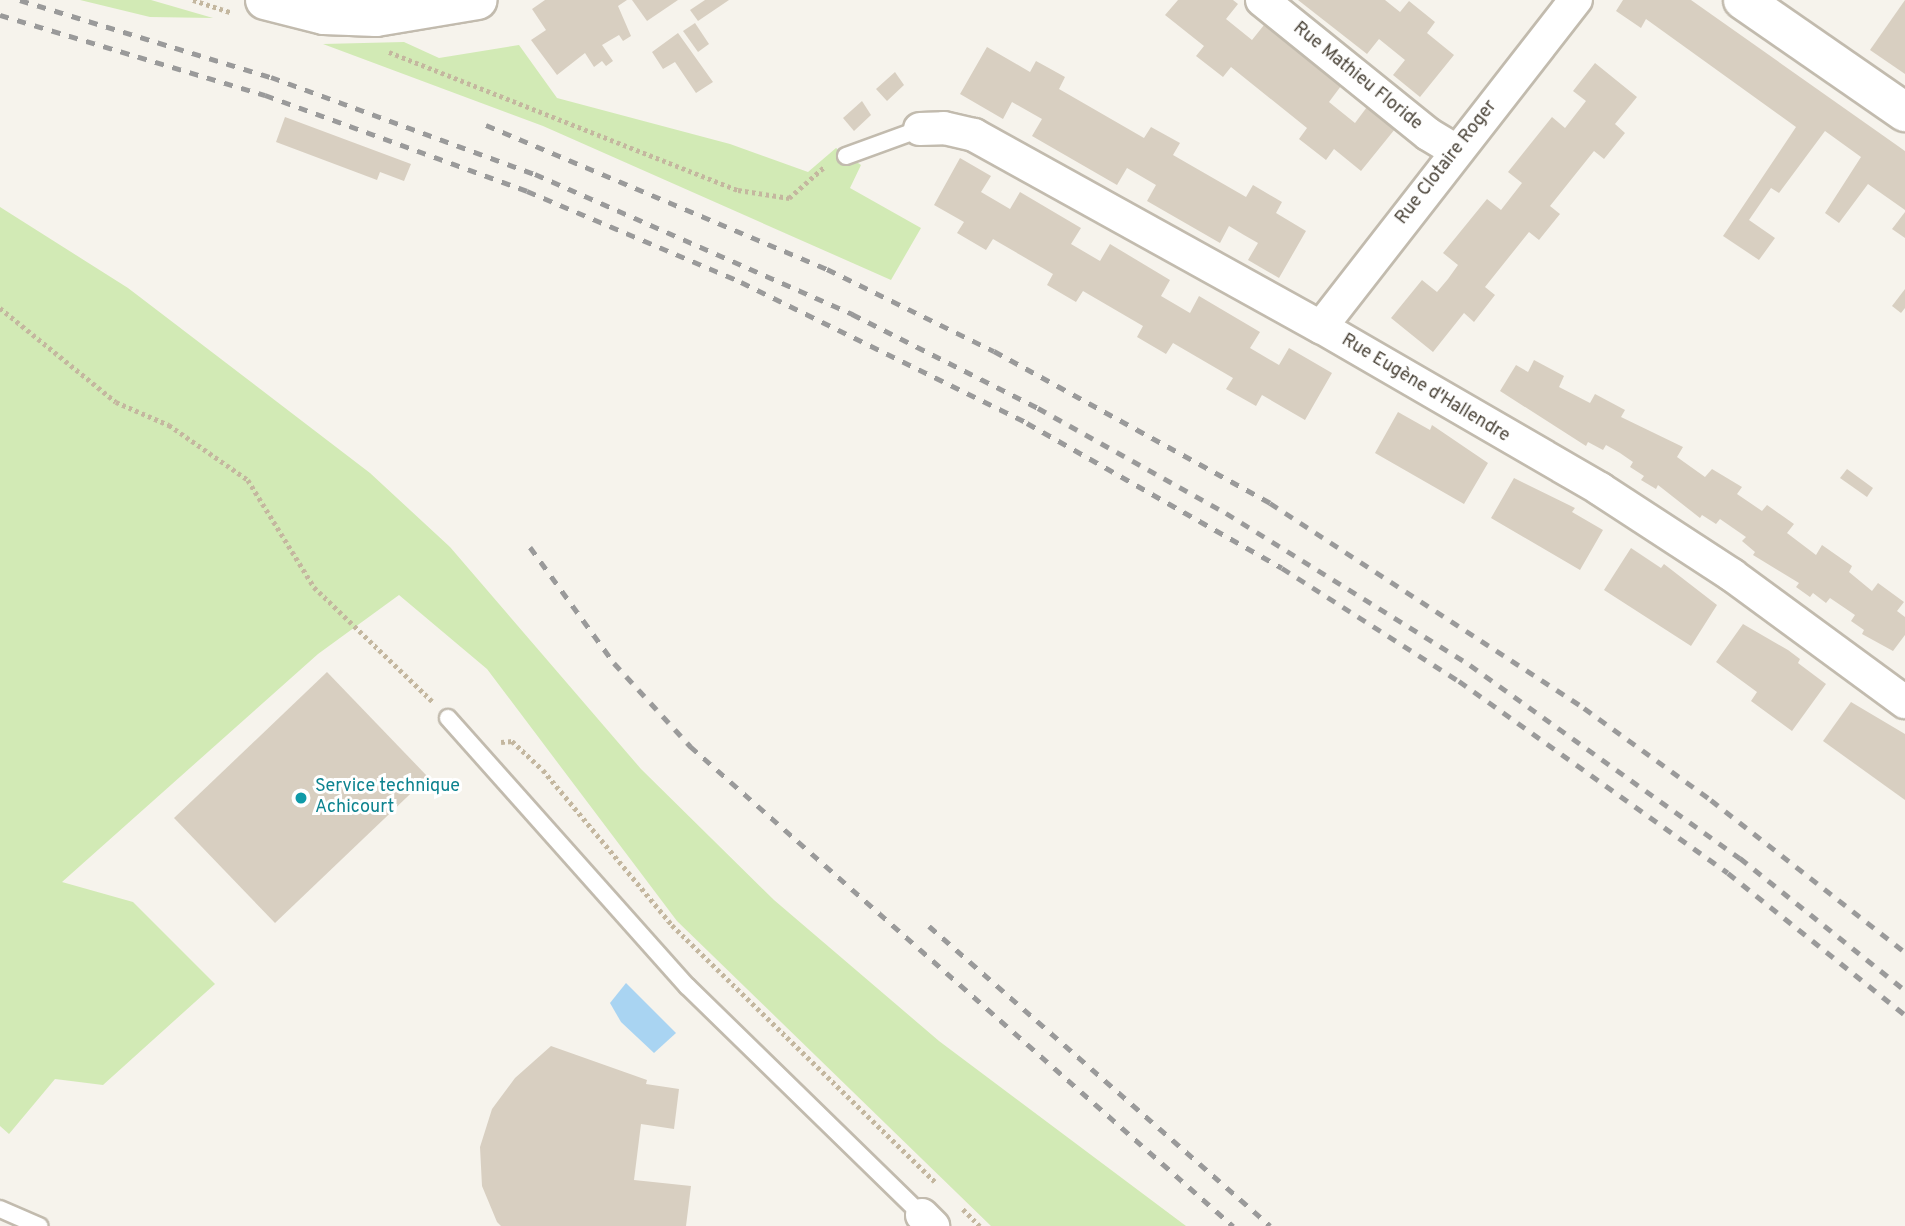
<!DOCTYPE html>
<meta charset="utf-8">
<style>
body{margin:0}
#map{position:relative;width:1905px;height:1226px;overflow:hidden;background:#f6f3ec;font-family:Overpass,sans-serif}
div>[style]{position:absolute}
.green>*{inset:0;background:#d2eab5}
.water>*{inset:0;background:#a9d4f2}
.building>*{inset:0;background:#d8cfc1}
.path>*{height:4.5px;margin-top:-2.25px;transform-origin:0;background:repeating-linear-gradient(90deg,#c4b79f 0 3.5px,transparent 0 7px)}
.roads{filter:drop-shadow(2px 0 #c2bbae) drop-shadow(-2px 0 #c2bbae) drop-shadow(0 2px #c2bbae) drop-shadow(0 -2px #c2bbae)}
.service>*{height:16px;margin:-8px;padding:0 8px;transform-origin:8px;border-radius:8px;background:#fff}
.minor>*{height:32px;margin:-16px;padding:0 16px;transform-origin:16px;border-radius:16px;background:#fff}
.tertiary>*{height:38px;margin:-19px;padding:0 19px;transform-origin:19px;border-radius:19px;background:#fff}
.rail>*{height:5px;margin-top:-2.5px;transform-origin:0;background:repeating-linear-gradient(90deg,#9a9a9a 0 9px,transparent 0 18px)}
.dots>*{width:19px;height:19px;translate:-50% -50%;box-sizing:border-box;border:4px solid #fff;border-radius:50%}
span{translate:-50% -50%;white-space:nowrap;text-align:center;line-height:1.15;-webkit-text-stroke:6px #fff;paint-order:stroke}
.street-label{font-size:18px;color:#4b4439}
.culture-label{font-size:18px;color:#0d838f}
.left{translate:0 -50%;text-align:left}
</style>
<div id="map">
<div class="green">
<div style="clip-path:polygon(80px 0,151px 0,213px 18px,150px 17px)"></div>
<div style="clip-path:polygon(404px 42px,439px 58px,519px 45px,557px 98px,730px 144px,808px 172px,836px 148px,861px 165px,850px 188px,921px 228px,891px 280px,543px 126px,323px 44px)"></div>
<div style="clip-path:polygon(0 207px,128px 288px,370px 473px,450px 547px,641px 769px,774px 900px,939px 1041px,1186px 1226px,991px 1226px,677px 921px,487px 669px,399px 595px,318px 654px,62px 882px,133px 902px,215px 984px,103px 1085px,55px 1079px,9px 1134px,0 1126px)"></div>
</div>
<div class="water">
<div style="clip-path:polygon(626px 983px,676px 1033px,654px 1053px,621px 1022px,610px 1003px)"></div>
</div>
<div class="building">
<div style="clip-path:polygon(545px 0,627px 0,618px 6px,631px 36px,623px 41px,619px 35px,602px 45px,613px 61px,606px 66px,602px 61px,594px 67px,585px 53px,557px 75px,531px 40px,546px 30px,532px 9px)"></div>
<div style="clip-path:polygon(632px 0,678px 0,647px 21px)"></div>
<div style="clip-path:polygon(705px 0,729px 0,698px 21px,690px 10px)"></div>
<div style="clip-path:polygon(1178px 0,1233px 0,1238px 4px,1226px 19px,1252px 40px,1264px 25px,1341px 86px,1329px 102px,1355px 123px,1367px 107px,1395px 129px,1361px 171px,1334px 149px,1326px 160px,1299px 139px,1307px 128px,1231px 67px,1223px 77px,1196px 56px,1204px 46px,1165px 15px)"></div>
<div style="clip-path:polygon(1298px 0,1385px 0,1400px 12px,1409px 1px,1435px 22px,1427px 33px,1454px 55px,1420px 97px,1393px 75px,1405px 60px,1379px 39px,1367px 54px)"></div>
<div style="clip-path:polygon(1623px 0,1691px 0,1905px 151px,1905px 210px,1868px 184px,1839px 223px,1825px 213px,1861px 157px,1825px 131px,1779px 193px,1771px 188px,1749px 220px,1775px 238px,1759px 260px,1723px 236px,1796px 127px,1646px 19px,1641px 28px,1616px 11px)"></div>
<div style="clip-path:polygon(1905px 0,1905px 74px,1870px 50px)"></div>
<div style="clip-path:polygon(695px 23px,709px 44px,698px 52px,683px 31px)"></div>
<div style="clip-path:polygon(678px 33px,713px 82px,696px 93px,675px 62px,663px 69px,652px 52px)"></div>
<div style="clip-path:polygon(987px 47px,1030px 72px,1036px 61px,1047px 67px,1065px 77px,1059px 89px,1144px 138px,1151px 127px,1180px 143px,1173px 155px,1246px 197px,1253px 185px,1282px 202px,1276px 213px,1306px 231px,1279px 278px,1248px 260px,1258px 243px,1244px 235px,1229px 226px,1220px 243px,1147px 201px,1156px 185px,1127px 168px,1117px 185px,1032px 136px,1042px 119px,1012px 102px,1003px 119px,960px 94px)"></div>
<div style="clip-path:polygon(1595px 63px,1637px 97px,1615px 124px,1625px 133px,1604px 159px,1594px 151px,1550px 206px,1560px 214px,1539px 240px,1529px 232px,1485px 287px,1495px 295px,1474px 322px,1464px 313px,1433px 352px,1391px 318px,1422px 280px,1437px 292px,1448px 279px,1458px 265px,1443px 253px,1487px 199px,1501px 210px,1522px 183px,1508px 172px,1552px 117px,1565px 128px,1586px 101px,1573px 91px)"></div>
<div style="clip-path:polygon(895px 72px,904px 85px,887px 101px,876px 89px)"></div>
<div style="clip-path:polygon(862px 101px,871px 115px,854px 131px,843px 118px)"></div>
<div style="clip-path:polygon(285px 117px,411px 164px,404px 181px,380px 172px,377px 180px,276px 142px)"></div>
<div style="clip-path:polygon(960px 158px,991px 176px,981px 192px,1010px 209px,1020px 192px,1081px 228px,1071px 244px,1100px 261px,1110px 244px,1170px 280px,1161px 296px,1190px 313px,1199px 296px,1260px 332px,1250px 348px,1279px 365px,1289px 348px,1332px 373px,1305px 420px,1262px 395px,1256px 406px,1226px 389px,1233px 378px,1173px 343px,1166px 354px,1137px 337px,1143px 326px,1083px 291px,1076px 302px,1047px 285px,1053px 274px,993px 239px,986px 250px,957px 233px,964px 222px,934px 205px)"></div>
<div style="clip-path:polygon(1905px 212px,1905px 238px,1892px 229px)"></div>
<div style="clip-path:polygon(1905px 289px,1905px 308px,1901px 313px,1892px 306px)"></div>
<div style="clip-path:polygon(1534px 360px,1564px 376px,1559px 387px,1590px 403px,1595px 394px,1625px 410px,1621px 417px,1683px 447px,1677px 457px,1705px 477px,1712px 469px,1742px 487px,1737px 494px,1762px 511px,1767px 505px,1794px 524px,1787px 533px,1816px 555px,1822px 545px,1852px 566px,1849px 572px,1872px 591px,1878px 583px,1904px 602px,1897px 611px,1905px 617px,1905px 635px,1893px 651px,1862px 634px,1864px 630px,1851px 621px,1855px 615px,1830px 598px,1826px 603px,1813px 593px,1810px 597px,1796px 587px,1799px 583px,1753px 555px,1755px 552px,1742px 541px,1746px 537px,1720px 519px,1716px 524px,1702px 515px,1700px 518px,1658px 485px,1656px 489px,1641px 480px,1644px 476px,1630px 467px,1633px 462px,1620px 453px,1606px 445px,1603px 450px,1588px 442px,1586px 446px,1500px 391px,1516px 365px,1528px 372px)"></div>
<div style="clip-path:polygon(1398px 412px,1430px 430px,1432px 425px,1488px 463px,1464px 504px,1375px 453px)"></div>
<div style="clip-path:polygon(1847px 469px,1873px 488px,1867px 497px,1840px 478px)"></div>
<div style="clip-path:polygon(1514px 478px,1575px 508px,1572px 512px,1603px 530px,1580px 570px,1491px 518px)"></div>
<div style="clip-path:polygon(1631px 548px,1661px 568px,1664px 564px,1717px 605px,1691px 646px,1604px 590px)"></div>
<div style="clip-path:polygon(1743px 624px,1788px 650px,1800px 659px,1798px 663px,1826px 684px,1792px 731px,1751px 701px,1757px 692px,1716px 662px)"></div>
<div style="clip-path:polygon(327px 672px,428px 777px,275px 923px,174px 818px)"></div>
<div style="clip-path:polygon(1851px 702px,1905px 734px,1905px 800px,1823px 741px)"></div>
<div style="clip-path:polygon(551px 1046px,647px 1080px,646px 1084px,679px 1089px,674px 1129px,641px 1124px,634px 1180px,691px 1186px,686px 1226px,501px 1226px,497px 1222px,482px 1186px,480px 1147px,492px 1109px,515px 1078px)"></div>
</div>
<div class="path">
<div style="left:193px;top:0;width:40px;rotate:18deg"></div>
<div style="left:389px;top:52px;width:375px;rotate:21.6deg"></div>
<div style="left:738px;top:190px;width:52px;rotate:8.9deg"></div>
<div style="left:789px;top:198px;width:47px;rotate:-41.5deg"></div>
<div style="left:0;top:308px;width:149px;rotate:39deg"></div>
<div style="left:116px;top:402px;width:58px;rotate:23.5deg"></div>
<div style="left:169px;top:425px;width:96px;rotate:34.8deg"></div>
<div style="left:248px;top:480px;width:126px;rotate:58.3deg"></div>
<div style="left:314px;top:587px;width:165px;rotate:44deg"></div>
<div style="left:501px;top:742px;width:11px;rotate:-5deg"></div>
<div style="left:512px;top:741px;width:42px;rotate:43.1deg"></div>
<div style="left:543px;top:770px;width:202px;rotate:50.2deg"></div>
<div style="left:672px;top:925px;width:369px;rotate:44.3deg"></div>
<div style="left:963px;top:1209px;width:24px;rotate:45deg"></div>
</div>
<div class="roads">
<div class="service">
<div style="left:846px;top:156px;width:79px;rotate:-20deg"></div>
<div style="left:448px;top:718px;width:359px;rotate:48.3deg"></div>
<div style="left:687px;top:986px;width:328px;rotate:44.3deg"></div>
<div style="left:0;top:1209px;width:43px;rotate:23.6deg"></div>
</div>
<div class="minor">
<div style="left:1262px;top:0;width:213px;rotate:38.9deg"></div>
<div style="left:1428px;top:134px;width:31px;rotate:31deg"></div>
<div style="left:920px;top:129px;width:24px;rotate:-2deg"></div>
<div style="left:944px;top:128px;width:31px;rotate:13deg"></div>
<div style="left:974px;top:135px;width:397px;rotate:29deg"></div>
<div style="left:1321px;top:327px;width:323px;rotate:30.1deg"></div>
<div style="left:1600px;top:489px;width:158px;rotate:33.1deg"></div>
<div style="left:1732px;top:575px;width:215px;rotate:36.3deg"></div>
<div style="left:1321px;top:327px;width:415px;rotate:-52.1deg"></div>
<div style="left:922px;top:1215px;width:16px;rotate:45deg"></div>
</div>
<div class="tertiary">
<div style="left:265px;top:0;width:61px;rotate:14.3deg"></div>
<div style="left:324px;top:15px;width:52px;rotate:2.2deg"></div>
<div style="left:376px;top:17px;width:103px;rotate:-9.5deg"></div>
<div style="left:1743px;top:0;width:197px;rotate:34.7deg"></div>
</div>
</div>
<div class="rail">
<div style="left:20px;top:0;width:263px;rotate:17.1deg"></div>
<div style="left:271px;top:77px;width:281px;rotate:20.2deg"></div>
<div style="left:535px;top:174px;width:347px;rotate:23.8deg"></div>
<div style="left:852px;top:314px;width:208px;rotate:26.8deg"></div>
<div style="left:1038px;top:408px;width:215px;rotate:29.2deg"></div>
<div style="left:1226px;top:513px;width:287px;rotate:31.9deg"></div>
<div style="left:1470px;top:665px;width:332px;rotate:35.6deg"></div>
<div style="left:1740px;top:858px;width:211px;rotate:38.7deg"></div>
<div style="left:0;top:15px;width:277px;rotate:16.8deg"></div>
<div style="left:265px;top:95px;width:279px;rotate:20.1deg"></div>
<div style="left:527px;top:191px;width:233px;rotate:23deg"></div>
<div style="left:741px;top:282px;width:319px;rotate:26.2deg"></div>
<div style="left:1027px;top:423px;width:293px;rotate:29.6deg"></div>
<div style="left:1282px;top:568px;width:210px;rotate:32.6deg"></div>
<div style="left:1459px;top:681px;width:330px;rotate:35.5deg"></div>
<div style="left:1728px;top:873px;width:227px;rotate:38.7deg"></div>
<div style="left:486px;top:125px;width:370px;rotate:22.9deg"></div>
<div style="left:827px;top:269px;width:186px;rotate:26.2deg"></div>
<div style="left:994px;top:351px;width:315px;rotate:28.8deg"></div>
<div style="left:1270px;top:503px;width:375px;rotate:33.1deg"></div>
<div style="left:1584px;top:708px;width:157px;rotate:35.9deg"></div>
<div style="left:1711px;top:800px;width:246px;rotate:38.1deg"></div>
<div style="left:530px;top:547px;width:143px;rotate:54.1deg"></div>
<div style="left:614px;top:663px;width:113px;rotate:47.5deg"></div>
<div style="left:690px;top:746px;width:725px;rotate:41.48deg"></div>
<div style="left:929px;top:926px;width:454px;rotate:41.3deg"></div>
</div>
<div class="dots">
<div style="left:301px;top:798px;background:#0f9aa8"></div>
</div>
<div class="street-label">
<span style="left:1357px;top:77px;rotate:39deg">Rue Mathieu Floride</span>
<span style="left:1447px;top:163px;rotate:-52deg">Rue Clotaire Roger</span>
<span style="left:1425px;top:389px;rotate:31deg">Rue Eugène d'Hallendre</span>
</div>
<div class="culture-label">
<span class="left" style="left:315px;top:798px">Service technique<br>Achicourt</span>
</div>
</div>
